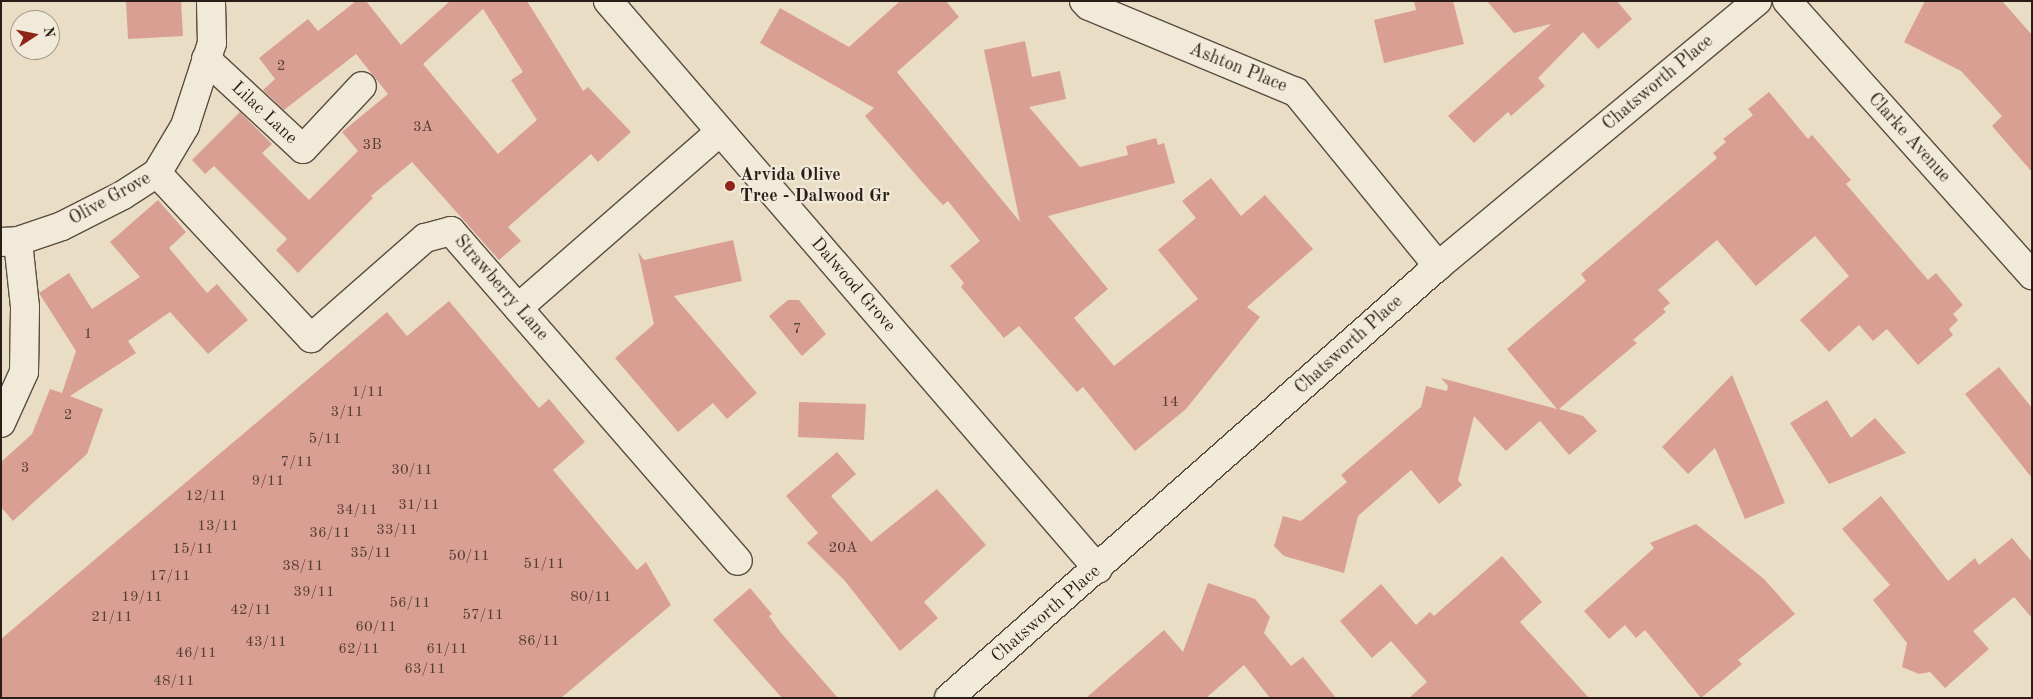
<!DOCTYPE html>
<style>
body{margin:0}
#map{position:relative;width:2033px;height:699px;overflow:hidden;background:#e9dec5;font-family:"Old Standard TT",serif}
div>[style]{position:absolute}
.building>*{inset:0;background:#da9f93}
.roads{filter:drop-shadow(1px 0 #594d42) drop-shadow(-1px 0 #594d42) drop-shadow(0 1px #594d42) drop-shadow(0 -1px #594d42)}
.minor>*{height:28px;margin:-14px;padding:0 14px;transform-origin:14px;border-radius:14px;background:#f1ead9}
.tertiary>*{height:28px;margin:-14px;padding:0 14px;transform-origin:14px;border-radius:14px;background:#f1ead9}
.dots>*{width:14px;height:14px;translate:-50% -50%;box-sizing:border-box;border:2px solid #f1ead9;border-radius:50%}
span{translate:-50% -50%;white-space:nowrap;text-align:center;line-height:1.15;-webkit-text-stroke:4.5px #f1ead9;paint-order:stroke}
.number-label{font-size:15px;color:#553e36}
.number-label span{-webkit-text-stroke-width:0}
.street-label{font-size:18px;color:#291d17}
.poi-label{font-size:18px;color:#291d17;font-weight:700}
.left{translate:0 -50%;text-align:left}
.frame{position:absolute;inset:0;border:2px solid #291d17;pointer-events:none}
.north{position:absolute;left:10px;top:10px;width:50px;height:50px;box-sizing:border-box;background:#f1ead9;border:1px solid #a1988b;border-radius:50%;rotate:79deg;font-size:14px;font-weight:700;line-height:20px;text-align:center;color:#291d17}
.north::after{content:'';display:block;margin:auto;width:18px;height:22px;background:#8f2418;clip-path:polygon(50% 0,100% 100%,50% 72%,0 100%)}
</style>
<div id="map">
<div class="building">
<div style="clip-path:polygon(126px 1px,181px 1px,183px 36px,128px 39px)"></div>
<div style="clip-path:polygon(evenodd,356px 1px,366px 1px,401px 45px,450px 1px,527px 1px,583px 91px,588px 87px,631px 132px,598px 162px,591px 154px,508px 227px,521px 241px,499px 260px,412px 162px,371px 196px,373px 198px,298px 273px,276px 250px,287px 239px,214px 166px,205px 174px,192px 160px,240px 112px,272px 144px,262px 153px,309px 200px,358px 151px,342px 132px,388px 94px,356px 54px,284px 110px,263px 90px,275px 79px,259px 58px,308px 19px,318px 31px,356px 1px,483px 9px,523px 72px,511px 80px,537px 120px,498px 154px,423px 64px,483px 9px)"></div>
<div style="clip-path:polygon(900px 1px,946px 1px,959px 17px,897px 72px,1020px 222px,984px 50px,1025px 41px,1032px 77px,1060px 71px,1066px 99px,1029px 107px,1080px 167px,1128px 155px,1126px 146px,1156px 138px,1158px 145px,1164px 143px,1175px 183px,1048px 216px,1108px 289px,1074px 318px,1114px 366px,1198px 299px,1158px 250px,1196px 218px,1182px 201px,1211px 178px,1241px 216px,1265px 195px,1313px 249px,1247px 307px,1260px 317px,1186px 409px,1135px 451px,1083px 387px,1077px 392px,1019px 326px,1004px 338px,961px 287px,964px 283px,950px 266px,980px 241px,948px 201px,943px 205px,929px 190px,865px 116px,874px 108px,760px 43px,780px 8px,849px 47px)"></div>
<div style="clip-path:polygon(1414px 1px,1453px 1px,1464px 44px,1384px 63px,1374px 20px,1416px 10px)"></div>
<div style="clip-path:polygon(1487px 1px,1617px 1px,1632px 19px,1598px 49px,1583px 32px,1538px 78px,1545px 86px,1511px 116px,1508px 112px,1474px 143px,1448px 116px,1551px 24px,1514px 33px)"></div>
<div style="clip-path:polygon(1925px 1px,2002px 1px,2032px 35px,2032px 172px,1992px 126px,2002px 116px,1961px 71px,1904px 42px)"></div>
<div style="clip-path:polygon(1769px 92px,1808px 139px,1812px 135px,1851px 180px,1846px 184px,1928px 280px,1936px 273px,1963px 305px,1953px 314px,1958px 320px,1949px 329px,1953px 335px,1918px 365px,1887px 329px,1873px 341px,1859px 325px,1829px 352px,1800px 320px,1849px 276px,1815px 236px,1756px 286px,1717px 240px,1658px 290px,1670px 303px,1663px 309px,1666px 312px,1633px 340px,1637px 343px,1559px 409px,1583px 416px,1597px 431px,1569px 455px,1540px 421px,1506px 451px,1474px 416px,1458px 480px,1462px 485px,1439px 504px,1411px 470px,1358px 516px,1344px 573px,1284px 556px,1274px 546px,1283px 516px,1301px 521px,1347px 482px,1341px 475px,1421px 407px,1426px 386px,1447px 391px,1448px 386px,1441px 378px,1557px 409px,1507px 349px,1586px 281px,1581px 274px,1717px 158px,1713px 153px,1726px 142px,1723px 139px,1753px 115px,1748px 109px)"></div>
<div style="clip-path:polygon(158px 200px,186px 232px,169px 248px,207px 293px,217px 284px,248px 320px,208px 354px,170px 312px,128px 341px,136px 353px,70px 396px,103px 409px,87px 454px,13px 521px,1px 507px,1px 462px,32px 434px,50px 389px,62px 393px,76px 351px,39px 293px,69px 273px,92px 309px,140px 277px,110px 242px)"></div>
<div style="clip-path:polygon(733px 240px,742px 281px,674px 296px,757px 393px,727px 419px,713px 403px,678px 432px,615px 358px,654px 324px,638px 252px,644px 260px)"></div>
<div style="clip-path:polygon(788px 300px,799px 300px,826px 334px,802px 356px,769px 316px)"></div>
<div style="clip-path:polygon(449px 301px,539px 408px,549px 399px,585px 442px,553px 470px,637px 570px,646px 562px,671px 605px,561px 698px,1px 698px,1px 639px,387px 312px,407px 336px)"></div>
<div style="clip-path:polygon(1999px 367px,2032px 408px,2032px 478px,1965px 394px)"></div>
<div style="clip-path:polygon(1732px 375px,1785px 503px,1745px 519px,1715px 448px,1688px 474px,1662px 447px)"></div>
<div style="clip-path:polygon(1827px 400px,1851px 438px,1875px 418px,1906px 453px,1829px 484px,1790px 423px)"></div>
<div style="clip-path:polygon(799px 402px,866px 404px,864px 440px,798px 437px)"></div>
<div style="clip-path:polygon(837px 452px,856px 474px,831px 496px,871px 542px,937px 489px,986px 545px,924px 602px,938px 618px,900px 651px,845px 581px,807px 543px,818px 533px,786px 496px)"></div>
<div style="clip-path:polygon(1881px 496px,1948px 581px,1975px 558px,1979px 565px,2012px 538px,2032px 562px,2032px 618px,2014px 597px,1973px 631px,1989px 649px,1945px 688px,1930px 672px,1919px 674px,1902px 667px,1907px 643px,1873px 600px,1890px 585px,1842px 529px)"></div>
<div style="clip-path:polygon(1696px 524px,1764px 579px,1795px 614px,1738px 660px,1742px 664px,1701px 698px,1645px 630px,1636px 638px,1625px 625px,1609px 639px,1584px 611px,1654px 548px,1650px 543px)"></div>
<div style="clip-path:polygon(1502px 556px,1542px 602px,1520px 622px,1589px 698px,1409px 698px,1427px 682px,1391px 641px,1372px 658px,1340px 621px,1381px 584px,1416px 625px,1430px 612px,1434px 616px)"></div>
<div style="clip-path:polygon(1208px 583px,1255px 599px,1270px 617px,1264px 633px,1291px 666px,1303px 657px,1336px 698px,1270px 698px,1244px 665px,1206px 698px,1086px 698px,1164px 630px,1183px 652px)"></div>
<div style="clip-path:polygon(750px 588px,772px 614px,769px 616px,781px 633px,838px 698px,782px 698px,713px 620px)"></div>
</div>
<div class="roads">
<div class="minor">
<div style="left:608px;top:1px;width:750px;rotate:49.22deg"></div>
<div style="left:1084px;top:1px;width:7px;rotate:45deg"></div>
<div style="left:1089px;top:6px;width:224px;rotate:22.6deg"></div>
<div style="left:1296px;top:92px;width:225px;rotate:50.8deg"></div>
<div style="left:206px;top:59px;width:132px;rotate:42.9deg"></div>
<div style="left:303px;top:149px;width:86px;rotate:-46.9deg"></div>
<div style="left:157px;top:173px;width:226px;rotate:47deg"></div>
<div style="left:311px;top:338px;width:152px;rotate:-41.3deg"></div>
<div style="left:425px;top:238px;width:27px;rotate:-15deg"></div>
<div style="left:451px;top:231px;width:437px;rotate:49deg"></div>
<div style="left:1px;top:242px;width:17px;rotate:-3deg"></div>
<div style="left:18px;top:241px;width:46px;rotate:-18.8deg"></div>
<div style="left:62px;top:226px;width:68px;rotate:-26.9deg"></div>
<div style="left:123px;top:195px;width:40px;rotate:-32.9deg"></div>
<div style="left:157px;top:173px;width:55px;rotate:-59.2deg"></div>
<div style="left:185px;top:126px;width:87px;rotate:-72deg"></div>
<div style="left:212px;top:43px;width:42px;rotate:-91.4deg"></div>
<div style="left:518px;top:308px;width:268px;rotate:-41.1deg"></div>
<div style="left:1px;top:423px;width:56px;rotate:-65.7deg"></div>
<div style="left:24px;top:372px;width:65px;rotate:-89.1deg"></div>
<div style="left:25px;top:307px;width:66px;rotate:-96.1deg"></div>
<div style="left:949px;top:698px;width:652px;rotate:-41.46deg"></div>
<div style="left:1438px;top:266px;width:415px;rotate:-39.7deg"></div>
</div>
<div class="tertiary">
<div style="left:1787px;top:1px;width:368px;rotate:48.2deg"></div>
</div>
</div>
<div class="dots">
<div style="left:730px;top:186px;background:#8f2418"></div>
</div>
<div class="number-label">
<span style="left:281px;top:67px">2</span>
<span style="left:423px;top:128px">3A</span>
<span style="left:372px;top:146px">3B</span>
<span style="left:797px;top:330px">7</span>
<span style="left:88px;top:335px">1</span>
<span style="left:368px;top:393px">1/11</span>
<span style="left:1170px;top:403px">14</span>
<span style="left:347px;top:413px">3/11</span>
<span style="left:68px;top:416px">2</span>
<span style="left:325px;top:440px">5/11</span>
<span style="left:297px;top:463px">7/11</span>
<span style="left:25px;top:469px">3</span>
<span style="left:412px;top:471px">30/11</span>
<span style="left:268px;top:482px">9/11</span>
<span style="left:206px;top:497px">12/11</span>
<span style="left:419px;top:506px">31/11</span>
<span style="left:357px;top:511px">34/11</span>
<span style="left:218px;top:527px">13/11</span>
<span style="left:397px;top:531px">33/11</span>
<span style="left:330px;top:534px">36/11</span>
<span style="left:843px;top:549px">20A</span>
<span style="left:193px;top:550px">15/11</span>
<span style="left:371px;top:554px">35/11</span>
<span style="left:469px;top:557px">50/11</span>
<span style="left:544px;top:565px">51/11</span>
<span style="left:303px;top:567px">38/11</span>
<span style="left:170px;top:577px">17/11</span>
<span style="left:314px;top:593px">39/11</span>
<span style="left:142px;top:598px">19/11</span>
<span style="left:591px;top:598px">80/11</span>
<span style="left:410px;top:604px">56/11</span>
<span style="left:251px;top:611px">42/11</span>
<span style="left:483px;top:616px">57/11</span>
<span style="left:112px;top:618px">21/11</span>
<span style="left:376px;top:628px">60/11</span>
<span style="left:539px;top:642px">86/11</span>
<span style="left:266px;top:643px">43/11</span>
<span style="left:359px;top:650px">62/11</span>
<span style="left:447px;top:650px">61/11</span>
<span style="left:196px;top:654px">46/11</span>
<span style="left:425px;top:670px">63/11</span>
<span style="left:174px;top:682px">48/11</span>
</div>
<div class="street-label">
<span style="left:1238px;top:68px;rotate:22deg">Ashton Place</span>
<span style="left:1658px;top:83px;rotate:-40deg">Chatsworth Place</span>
<span style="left:264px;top:113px;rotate:43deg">Lilac Lane</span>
<span style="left:1909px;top:138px;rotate:48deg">Clarke Avenue</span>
<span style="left:110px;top:199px;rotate:-29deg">Olive Grove</span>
<span style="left:853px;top:285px;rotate:49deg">Dalwood Grove</span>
<span style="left:501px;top:288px;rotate:49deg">Strawberry Lane</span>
<span style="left:1349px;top:345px;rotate:-42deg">Chatsworth Place</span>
<span style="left:1046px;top:614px;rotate:-41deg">Chatsworth Place</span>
</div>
<div class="poi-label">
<span class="left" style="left:740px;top:186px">Arvida Olive<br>Tree - Dalwood Gr</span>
</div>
<div class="frame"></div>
<div class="north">N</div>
</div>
